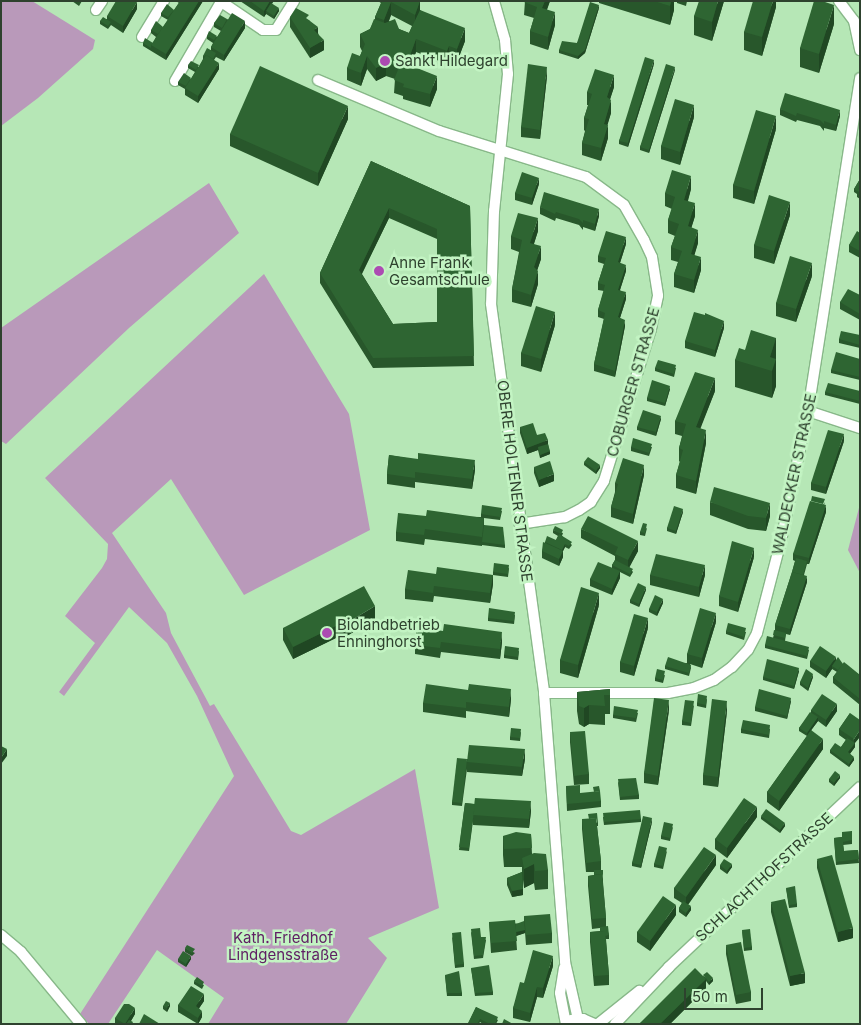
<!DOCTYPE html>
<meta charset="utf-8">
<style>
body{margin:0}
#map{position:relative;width:861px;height:1025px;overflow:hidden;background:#b6e7b6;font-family:Inter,sans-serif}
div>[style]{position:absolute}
.green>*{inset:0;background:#b999ba}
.roads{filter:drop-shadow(1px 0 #88b889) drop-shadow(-1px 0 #88b889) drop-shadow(0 1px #88b889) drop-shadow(0 -1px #88b889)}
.minor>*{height:10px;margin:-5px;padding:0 5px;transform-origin:5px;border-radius:5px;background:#fff}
.wall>*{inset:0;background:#28572b}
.shaded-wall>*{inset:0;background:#204723}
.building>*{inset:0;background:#2e6532}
.dots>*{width:14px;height:14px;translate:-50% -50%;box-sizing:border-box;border:2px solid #c3f4c3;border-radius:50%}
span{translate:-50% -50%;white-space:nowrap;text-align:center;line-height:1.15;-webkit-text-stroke:5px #c3f4c3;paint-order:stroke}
.poi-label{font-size:15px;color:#2e422e}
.left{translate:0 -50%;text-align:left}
.street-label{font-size:15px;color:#2e422e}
.park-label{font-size:15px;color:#602064}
.frame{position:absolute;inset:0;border:2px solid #2e422e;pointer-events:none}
.scale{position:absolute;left:684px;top:988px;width:79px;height:22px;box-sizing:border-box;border:2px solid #2e422e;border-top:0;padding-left:6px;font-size:15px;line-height:18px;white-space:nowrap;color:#2e422e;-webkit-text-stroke:4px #c3f4c3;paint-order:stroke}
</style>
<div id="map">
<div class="green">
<div style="clip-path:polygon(1px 1px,32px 1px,95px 40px,93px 49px,38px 98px,1px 126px)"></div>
<div style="clip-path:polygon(209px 183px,239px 233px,129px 328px,6px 444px,1px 441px,1px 328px)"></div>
<div style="clip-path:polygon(264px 274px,349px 414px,370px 530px,244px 595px,171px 479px,112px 533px,166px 613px,171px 633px,210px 706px,214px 704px,291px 831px,301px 835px,415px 769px,439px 908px,368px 938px,387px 958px,346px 1024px,208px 1024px,224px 998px,157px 950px,108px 1024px,89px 1024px,80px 1014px,234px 776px,197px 696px,167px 643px,129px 607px,64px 696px,59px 692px,95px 643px,65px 616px,102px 568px,107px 559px,108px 544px,45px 478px)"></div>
<div style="clip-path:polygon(860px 504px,860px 573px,848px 550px)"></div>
</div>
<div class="roads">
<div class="minor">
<div style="left:220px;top:1px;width:52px;rotate:34deg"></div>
<div style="left:263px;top:30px;width:13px"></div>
<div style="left:276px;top:30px;width:34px;rotate:-58deg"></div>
<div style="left:494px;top:1px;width:41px;rotate:74.2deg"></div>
<div style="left:505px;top:40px;width:34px;rotate:85deg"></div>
<div style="left:508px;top:74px;width:138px;rotate:95.8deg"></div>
<div style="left:494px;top:211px;width:93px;rotate:91.8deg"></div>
<div style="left:491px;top:304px;width:393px;rotate:82.2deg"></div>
<div style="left:544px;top:693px;width:270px;rotate:85.5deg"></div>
<div style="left:565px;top:962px;width:58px;rotate:77.2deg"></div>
<div style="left:839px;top:1px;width:25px;rotate:53deg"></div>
<div style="left:854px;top:21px;width:30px;rotate:78deg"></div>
<div style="left:96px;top:10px;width:11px;rotate:-56deg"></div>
<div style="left:142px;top:37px;width:42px;rotate:-58.6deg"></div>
<div style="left:318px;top:80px;width:131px;rotate:22.9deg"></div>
<div style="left:439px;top:131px;width:154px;rotate:17.4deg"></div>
<div style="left:586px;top:177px;width:47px;rotate:36.4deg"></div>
<div style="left:624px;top:205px;width:40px;rotate:60.3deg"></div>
<div style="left:644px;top:240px;width:19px;rotate:65deg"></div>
<div style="left:652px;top:257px;width:39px;rotate:81deg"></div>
<div style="left:658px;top:296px;width:34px;rotate:102deg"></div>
<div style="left:651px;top:329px;width:159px;rotate:107.2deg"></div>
<div style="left:604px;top:481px;width:25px;rotate:122deg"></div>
<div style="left:591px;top:502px;width:14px;rotate:146deg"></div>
<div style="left:579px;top:510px;width:16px;rotate:153deg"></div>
<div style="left:565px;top:517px;width:46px;rotate:171.2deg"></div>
<div style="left:175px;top:81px;width:91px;rotate:-59.8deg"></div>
<div style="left:808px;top:411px;width:55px;rotate:18.1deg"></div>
<div style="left:544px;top:693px;width:124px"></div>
<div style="left:668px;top:693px;width:26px;rotate:-11deg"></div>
<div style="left:694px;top:688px;width:22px;rotate:-22deg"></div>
<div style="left:714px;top:680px;width:22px;rotate:-36deg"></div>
<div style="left:732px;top:667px;width:23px;rotate:-47deg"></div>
<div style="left:748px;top:650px;width:19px;rotate:-62deg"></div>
<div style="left:757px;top:633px;width:95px;rotate:-75.4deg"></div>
<div style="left:781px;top:541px;width:133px;rotate:-78.3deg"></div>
<div style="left:808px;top:411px;width:337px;rotate:-81.1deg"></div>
<div style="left:1px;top:935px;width:26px;rotate:40deg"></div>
<div style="left:21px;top:952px;width:94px;rotate:50.2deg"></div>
<div style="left:564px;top:968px;width:25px;rotate:99deg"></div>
<div style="left:560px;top:993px;width:31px;rotate:79deg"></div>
<div style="left:571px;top:1020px;width:12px;rotate:-5deg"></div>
<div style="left:583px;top:1019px;width:12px;rotate:24deg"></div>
<div style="left:598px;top:1024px;width:53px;rotate:-38.8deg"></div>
<div style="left:615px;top:1024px;width:79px;rotate:-46.5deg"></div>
<div style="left:669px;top:967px;width:262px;rotate:-43.3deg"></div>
</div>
</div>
<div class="wall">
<div style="clip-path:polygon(72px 1px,82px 1px,79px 6px)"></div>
<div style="clip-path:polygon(176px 1px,203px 1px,166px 60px,143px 46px,143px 43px,153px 43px,156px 37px,151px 33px,151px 30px,163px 27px,168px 20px,161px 16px,161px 13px,174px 10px,179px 3px)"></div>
<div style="clip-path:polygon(240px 1px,273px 1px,272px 4px,279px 11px,274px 19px,266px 14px,264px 17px)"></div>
<div style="clip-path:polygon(evenodd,378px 1px,420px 1px,420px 10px,465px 41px,457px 62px,449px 59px,447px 64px,416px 52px,411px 65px,437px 89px,430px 107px,403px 99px,403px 96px,394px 93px,395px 79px,386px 76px,376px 81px,367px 69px,361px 86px,347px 80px,347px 68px,360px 56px,362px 51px,360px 47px,360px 34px,370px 29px,375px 19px,375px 17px,381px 3px,378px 1px,391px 15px,412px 26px,409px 33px,399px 29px,389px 21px,391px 15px)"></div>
<div style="clip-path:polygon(525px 1px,550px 1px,547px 10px,555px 25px,548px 50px,530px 44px,530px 31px,534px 18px,524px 15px)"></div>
<div style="clip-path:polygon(599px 1px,674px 1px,674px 10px,670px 25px,599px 3px)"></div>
<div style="clip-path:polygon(677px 1px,687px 1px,686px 6px,677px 3px)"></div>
<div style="clip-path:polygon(724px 1px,712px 41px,694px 35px,694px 16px)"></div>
<div style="clip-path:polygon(776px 1px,776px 7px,762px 56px,744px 50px,744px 32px)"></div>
<div style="clip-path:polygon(599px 8px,585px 53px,578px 59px,559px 53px,559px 50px,577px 43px)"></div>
<div style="clip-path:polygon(137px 9px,123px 33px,111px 25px,108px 29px,100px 24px,100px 21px,107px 19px,107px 16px)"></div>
<div style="clip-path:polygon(290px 17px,309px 20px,318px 33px,324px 50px,310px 58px,290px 27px)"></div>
<div style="clip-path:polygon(227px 19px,245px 28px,224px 61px,216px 57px,214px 60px,219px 69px,198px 103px,185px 95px,185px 89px,178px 85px,178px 82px,191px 79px,195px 72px,188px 68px,188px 65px,199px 67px,203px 59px,203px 56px,211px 50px,211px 47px,213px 43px,207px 39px,207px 36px,217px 37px,221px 31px,214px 27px,214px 23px)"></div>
<div style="clip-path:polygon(834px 24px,819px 73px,800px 67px,800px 48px)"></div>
<div style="clip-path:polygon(654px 64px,628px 147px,619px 144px,619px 141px)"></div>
<div style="clip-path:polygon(675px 70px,649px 153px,640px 150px,640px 147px)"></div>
<div style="clip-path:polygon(547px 76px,540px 139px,521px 137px,521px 127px)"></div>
<div style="clip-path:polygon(614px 87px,610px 99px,611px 113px,607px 125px,608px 138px,601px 161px,582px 155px,582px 143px,585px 131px,584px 130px,584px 118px,588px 105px,587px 105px,587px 92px)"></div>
<div style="clip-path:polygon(780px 109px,840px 116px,836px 131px,824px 128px,824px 131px,820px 126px,797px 120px,796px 122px,780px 115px)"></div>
<div style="clip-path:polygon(694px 117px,680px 165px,661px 159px,661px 146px)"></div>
<div style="clip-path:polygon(348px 119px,318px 186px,230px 146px,230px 134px)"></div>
<div style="clip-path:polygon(776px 129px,754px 204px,733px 198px,733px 185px)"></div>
<div style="clip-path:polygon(evenodd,371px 161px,470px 206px,474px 366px,373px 368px,320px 283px,320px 273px,371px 161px,389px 218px,437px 239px,437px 322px,393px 324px,362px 274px,389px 218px)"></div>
<div style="clip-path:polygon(860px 179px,860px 199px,857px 197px,857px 194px,854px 192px,854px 189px)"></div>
<div style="clip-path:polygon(539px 184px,532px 205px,515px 200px,515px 193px)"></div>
<div style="clip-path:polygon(691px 189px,688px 201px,695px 216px,691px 228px,698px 243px,694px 255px,701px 270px,694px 293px,674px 287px,674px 274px,678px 262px,671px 260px,671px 247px,675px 236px,668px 233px,668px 220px,672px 209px,665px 206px,665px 193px)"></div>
<div style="clip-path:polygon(540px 207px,599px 216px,595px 231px,583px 227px,583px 230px,579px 225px,556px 218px,555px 221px,540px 214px)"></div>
<div style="clip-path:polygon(790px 215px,774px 264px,754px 258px,754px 245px)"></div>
<div style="clip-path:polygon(538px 231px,534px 244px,541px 259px,537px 270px,538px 284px,531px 307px,512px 302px,512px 289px,519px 252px,511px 249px,511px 236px)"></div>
<div style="clip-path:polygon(860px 233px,860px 258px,849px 252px,849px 245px)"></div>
<div style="clip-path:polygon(626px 244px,620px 263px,626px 271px,620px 290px,626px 299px,620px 318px,625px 326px,615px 377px,594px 371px,594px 364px,604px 319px,598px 317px,598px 310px,604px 291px,598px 290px,598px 283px,604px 264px,598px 262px,598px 256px)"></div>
<div style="clip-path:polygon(812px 276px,796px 322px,776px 316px,776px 303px)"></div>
<div style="clip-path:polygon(860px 295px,860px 320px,840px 309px,840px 302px)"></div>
<div style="clip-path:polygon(555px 325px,541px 372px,521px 366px,521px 353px)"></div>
<div style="clip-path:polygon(724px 328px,715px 357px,685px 348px,685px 341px)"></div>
<div style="clip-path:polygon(860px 335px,860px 348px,839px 343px,839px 339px)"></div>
<div style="clip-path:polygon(776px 338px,776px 386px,772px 398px,735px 387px,735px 360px,745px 350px)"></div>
<div style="clip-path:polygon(860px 359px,860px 380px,831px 373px,831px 370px)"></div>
<div style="clip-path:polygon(655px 368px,676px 368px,674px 377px,655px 371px)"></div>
<div style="clip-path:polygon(670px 389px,665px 406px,647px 401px,647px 398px)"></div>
<div style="clip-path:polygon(715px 391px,700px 428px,706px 443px,696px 494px,676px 488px,676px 475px,680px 462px,679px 461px,679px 448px,682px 436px,675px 434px,675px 421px)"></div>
<div style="clip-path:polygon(860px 391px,860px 404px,825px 395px,825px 392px)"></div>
<div style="clip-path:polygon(661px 419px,656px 436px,637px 430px,637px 427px)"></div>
<div style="clip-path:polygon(520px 427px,537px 435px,548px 444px,550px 454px,540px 458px,538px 450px,527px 454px,520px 433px)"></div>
<div style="clip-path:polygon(844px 441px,826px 494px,811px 490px,811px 483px)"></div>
<div style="clip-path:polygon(631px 447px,652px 447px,649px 456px,631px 451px)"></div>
<div style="clip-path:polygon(389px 455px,475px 470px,472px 489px,415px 482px,415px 488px,387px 484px,387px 474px)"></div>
<div style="clip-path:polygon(584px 462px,600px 468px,596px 474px,584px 465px)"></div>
<div style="clip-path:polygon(534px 467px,554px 481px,539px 487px,534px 473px)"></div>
<div style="clip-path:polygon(644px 475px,633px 524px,611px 517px,611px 507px,615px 492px,615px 483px)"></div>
<div style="clip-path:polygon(710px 502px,770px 516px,766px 531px,748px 529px,710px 515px)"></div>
<div style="clip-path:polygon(825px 502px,824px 505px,826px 512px,809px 564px,807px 564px,804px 575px,807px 582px,790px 635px,786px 634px,785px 641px,809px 650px,807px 659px,765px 648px,765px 645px,773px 638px,775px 630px,775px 625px,792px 572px,795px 561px,793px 560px,793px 554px)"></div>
<div style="clip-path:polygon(502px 511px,500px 520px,484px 518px,484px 525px,505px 545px,505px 548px,482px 545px,482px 546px,425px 539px,424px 545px,396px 541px,396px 532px,426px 516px,481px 517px,481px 514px)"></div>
<div style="clip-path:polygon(683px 512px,676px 534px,667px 531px,667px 528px)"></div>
<div style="clip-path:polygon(647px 528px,645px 536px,640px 535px,640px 532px)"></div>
<div style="clip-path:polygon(581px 529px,638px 551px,629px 567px,633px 572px,630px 577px,620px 572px,620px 578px,612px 595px,590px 586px,590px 579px,612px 568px,612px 565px,615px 560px,615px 556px,581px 538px)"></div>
<div style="clip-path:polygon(553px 530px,563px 533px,562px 536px,572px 545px,569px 549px,565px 547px,563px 551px,563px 557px,559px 566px,542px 558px,542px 551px,545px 542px,556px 540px,558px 536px,553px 533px)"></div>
<div style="clip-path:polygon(754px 557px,738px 612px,719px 606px,719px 596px)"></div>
<div style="clip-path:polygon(509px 568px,508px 577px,493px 575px,493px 584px,490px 603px,434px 596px,433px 602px,405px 599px,405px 589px,436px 574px,493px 575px,493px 572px)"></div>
<div style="clip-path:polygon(650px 575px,705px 575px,699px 597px,650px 585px)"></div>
<div style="clip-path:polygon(646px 590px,639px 607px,630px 603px,630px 600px)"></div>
<div style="clip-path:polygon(663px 603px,657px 616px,649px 612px,649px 609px)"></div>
<div style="clip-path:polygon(599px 605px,578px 678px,560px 673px,560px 660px)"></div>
<div style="clip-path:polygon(515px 615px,514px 624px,488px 621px,488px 618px)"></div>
<div style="clip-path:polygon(375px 619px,340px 640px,338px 637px,293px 659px,283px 640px,283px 628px)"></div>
<div style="clip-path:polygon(716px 622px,702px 668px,690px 664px,691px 668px,689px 676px,665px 669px,665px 666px,687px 663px,687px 654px)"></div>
<div style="clip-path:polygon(417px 627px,502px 642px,500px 659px,441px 652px,440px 658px,415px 654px,415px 645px)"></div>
<div style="clip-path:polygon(648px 628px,634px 676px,620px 672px,620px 662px)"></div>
<div style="clip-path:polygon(726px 631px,746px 632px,744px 640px,726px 634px)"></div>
<div style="clip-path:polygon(519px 651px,518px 660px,504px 658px,504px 655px)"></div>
<div style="clip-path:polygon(836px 660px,860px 675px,860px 705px,833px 683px,833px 677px,837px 672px,832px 669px,826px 678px,810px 667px,810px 661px)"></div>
<div style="clip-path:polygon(799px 671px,794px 689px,763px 680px,763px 677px)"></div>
<div style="clip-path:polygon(665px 675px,663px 683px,655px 681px,655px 678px)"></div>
<div style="clip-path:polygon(813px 677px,808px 691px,800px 685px,800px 682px)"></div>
<div style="clip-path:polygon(610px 689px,610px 714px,605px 714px,605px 725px,589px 724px,584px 727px,579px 724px,577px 711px,577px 692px)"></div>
<div style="clip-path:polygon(468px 690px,511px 699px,509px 717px,466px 711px,466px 718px,423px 712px,423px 703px)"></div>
<div style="clip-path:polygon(707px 699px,706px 708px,697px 706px,697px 703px)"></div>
<div style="clip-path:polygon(791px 701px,787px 719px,755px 711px,755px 707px)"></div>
<div style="clip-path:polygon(694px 705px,691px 726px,682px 725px,682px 721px)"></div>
<div style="clip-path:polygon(669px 710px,658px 785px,644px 783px,644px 773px)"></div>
<div style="clip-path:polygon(811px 710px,837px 711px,826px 727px,818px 721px,811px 730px,823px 749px,779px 811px,767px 802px,767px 792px,807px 736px,799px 731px,799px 728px,811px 713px)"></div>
<div style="clip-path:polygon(727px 711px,718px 787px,703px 785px,703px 775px)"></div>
<div style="clip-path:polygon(638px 713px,636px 722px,613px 718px,613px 715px)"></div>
<div style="clip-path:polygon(850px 713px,855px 747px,850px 754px,854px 760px,849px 767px,830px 753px,830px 750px,841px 747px,846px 740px,839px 735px,839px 729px)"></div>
<div style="clip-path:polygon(741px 729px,770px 729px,769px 738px,741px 733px)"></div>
<div style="clip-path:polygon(521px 732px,520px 741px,510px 740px,510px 737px)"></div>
<div style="clip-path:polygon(570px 732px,589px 774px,589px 784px,574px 785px,570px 742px)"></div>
<div style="clip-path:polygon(467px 759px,525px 759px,522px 776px,467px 772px,467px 769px,462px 806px,452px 805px,452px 802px)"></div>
<div style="clip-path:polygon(840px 778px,834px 786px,829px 782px,829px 779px)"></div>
<div style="clip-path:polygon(618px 782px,639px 795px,639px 799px,620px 800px)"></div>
<div style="clip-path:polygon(566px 786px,580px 793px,601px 801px,601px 807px,567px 811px)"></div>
<div style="clip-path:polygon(465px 803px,531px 811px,529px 828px,473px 825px,473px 821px,469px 851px,459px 850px)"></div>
<div style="clip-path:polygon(761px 816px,785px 826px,780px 833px,761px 819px)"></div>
<div style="clip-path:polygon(603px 817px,641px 819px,641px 822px,604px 825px)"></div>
<div style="clip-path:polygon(757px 817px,727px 858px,715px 849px,715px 839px)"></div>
<div style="clip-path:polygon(582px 819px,598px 823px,598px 826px,597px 826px,601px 861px,601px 870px,603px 879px,603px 882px,606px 918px,606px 926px,609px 935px,609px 939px,606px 939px,609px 975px,609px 985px,594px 986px,590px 942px,590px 932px,600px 931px,600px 928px,592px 929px,588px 886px,588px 876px,594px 875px,594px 872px,586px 872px,582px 829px)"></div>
<div style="clip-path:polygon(652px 822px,641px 868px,632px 866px,632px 863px)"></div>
<div style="clip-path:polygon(673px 827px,670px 841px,661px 839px,661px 836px)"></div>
<div style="clip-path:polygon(852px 831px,852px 844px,843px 845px,844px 851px,858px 850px,859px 863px,836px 865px,834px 838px,842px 837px)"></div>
<div style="clip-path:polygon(531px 834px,532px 854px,548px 870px,548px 889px,535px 890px,534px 883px,524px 888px,523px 880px,523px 895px,512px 897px,507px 885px,507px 878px,522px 872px,522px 867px,504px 867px,503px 855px,503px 836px)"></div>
<div style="clip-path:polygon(667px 851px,663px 869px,654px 867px,654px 864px)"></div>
<div style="clip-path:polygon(817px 859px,853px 938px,838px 942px,817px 868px)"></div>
<div style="clip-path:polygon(716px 865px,688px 905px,691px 910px,686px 917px,679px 912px,679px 908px,682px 903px,674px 898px,674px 888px)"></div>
<div style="clip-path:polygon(720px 865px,732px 867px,727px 874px,720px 869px)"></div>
<div style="clip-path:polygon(786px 888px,797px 904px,797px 907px,789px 908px)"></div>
<div style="clip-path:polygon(771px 902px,805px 983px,790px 986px,771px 912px)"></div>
<div style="clip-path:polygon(676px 915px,650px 951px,637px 942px,637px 932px)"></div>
<div style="clip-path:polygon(524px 916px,552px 933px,552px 943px,526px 945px,525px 932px,525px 933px,516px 936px,517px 950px,491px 953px,489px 922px,524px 924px)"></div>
<div style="clip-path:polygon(742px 930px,752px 947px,752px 950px,744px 951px)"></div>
<div style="clip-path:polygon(471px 932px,486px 940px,483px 958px,474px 959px)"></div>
<div style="clip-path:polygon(452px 936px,464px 964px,464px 967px,455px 968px)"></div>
<div style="clip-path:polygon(726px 945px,751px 992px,751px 1001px,736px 1004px,726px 954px)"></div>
<div style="clip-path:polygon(185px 948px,195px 953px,192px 956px,185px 952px)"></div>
<div style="clip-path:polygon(178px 959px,191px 959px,186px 967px,178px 962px)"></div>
<div style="clip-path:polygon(553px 966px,543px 998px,537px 997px,530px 1022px,513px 1018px,513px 1008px,524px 983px)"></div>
<div style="clip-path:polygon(471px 968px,493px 992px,493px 995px,475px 996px)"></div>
<div style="clip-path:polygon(445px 975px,462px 993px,462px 996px,447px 996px)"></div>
<div style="clip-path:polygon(703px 976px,713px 981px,709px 985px,706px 981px,706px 988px,670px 1024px,639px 1024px)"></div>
<div style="clip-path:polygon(194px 981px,204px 985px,202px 989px,194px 984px)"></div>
<div style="clip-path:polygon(204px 1001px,199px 1008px,202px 1017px,198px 1024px,178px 1012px,178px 1005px)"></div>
<div style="clip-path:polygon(163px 1006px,170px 1006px,167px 1012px,163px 1009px)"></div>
<div style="clip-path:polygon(476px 1007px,498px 1020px,496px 1024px,483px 1024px,480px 1022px,479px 1024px,468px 1024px)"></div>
<div style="clip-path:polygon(135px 1014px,131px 1021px,133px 1024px,115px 1024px,115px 1018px)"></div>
</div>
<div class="shaded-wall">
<div style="clip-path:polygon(199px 1px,203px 1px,166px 60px,166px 54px)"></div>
<div style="clip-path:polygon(270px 1px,273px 1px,273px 2px,267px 12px,266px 11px,266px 14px,264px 17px,264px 11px)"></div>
<div style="clip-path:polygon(420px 1px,420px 14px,415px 28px,415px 15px)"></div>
<div style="clip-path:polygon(545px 1px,550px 1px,542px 21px,542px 8px)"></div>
<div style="clip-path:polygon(671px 1px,674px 1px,674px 10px,670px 25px,670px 6px)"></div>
<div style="clip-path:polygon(718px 1px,724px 1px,712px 41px,712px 22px)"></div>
<div style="clip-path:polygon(773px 1px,776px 1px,776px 7px,762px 56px,762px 37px)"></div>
<div style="clip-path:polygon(137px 2px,137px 9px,123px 33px,123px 26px)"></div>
<div style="clip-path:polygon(391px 2px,391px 15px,384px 33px,384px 20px)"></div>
<div style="clip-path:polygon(599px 5px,599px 8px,585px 53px,578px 59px,578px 56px)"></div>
<div style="clip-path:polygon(834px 5px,834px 24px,819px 73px,819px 54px)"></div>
<div style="clip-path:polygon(279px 8px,279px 11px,274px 19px,274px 16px)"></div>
<div style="clip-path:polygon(555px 12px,555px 25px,548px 50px,548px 37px)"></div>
<div style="clip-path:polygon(245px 21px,245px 28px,224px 61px,224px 55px)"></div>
<div style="clip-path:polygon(318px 27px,318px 36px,314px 30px)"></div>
<div style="clip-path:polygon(465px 28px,465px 41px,457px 62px,457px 49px)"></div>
<div style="clip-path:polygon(416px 39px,416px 52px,407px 76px,407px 64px)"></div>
<div style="clip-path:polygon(324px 40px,324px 50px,310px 58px,310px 48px)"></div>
<div style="clip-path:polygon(449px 46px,449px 59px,447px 64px,447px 51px)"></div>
<div style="clip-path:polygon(367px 56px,367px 69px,361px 86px,361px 73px)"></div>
<div style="clip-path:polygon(654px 60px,654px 64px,628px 147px,628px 143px)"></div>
<div style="clip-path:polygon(219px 63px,219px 69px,198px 103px,198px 96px)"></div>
<div style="clip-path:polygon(386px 63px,386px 76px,376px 81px,376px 68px)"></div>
<div style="clip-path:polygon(547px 67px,547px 76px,540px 139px,540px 130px)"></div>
<div style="clip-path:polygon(675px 67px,675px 70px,649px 153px,649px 150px)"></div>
<div style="clip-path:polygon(614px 75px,614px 87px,607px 109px,607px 97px)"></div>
<div style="clip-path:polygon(437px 76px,437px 89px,430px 107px,430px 94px)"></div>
<div style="clip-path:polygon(611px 100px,611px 113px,604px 137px,604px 124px)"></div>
<div style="clip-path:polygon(694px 105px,694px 117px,680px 165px,680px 152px)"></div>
<div style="clip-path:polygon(348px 106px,348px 119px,318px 186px,318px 173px)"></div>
<div style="clip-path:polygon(840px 110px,840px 116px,836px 131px,836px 125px)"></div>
<div style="clip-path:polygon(776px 116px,776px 129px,754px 204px,754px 191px)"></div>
<div style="clip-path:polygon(608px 125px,608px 138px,601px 161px,601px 148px)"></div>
<div style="clip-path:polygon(691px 176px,691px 189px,684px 212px,684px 200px)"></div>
<div style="clip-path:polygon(539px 178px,539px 184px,532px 205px,532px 198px)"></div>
<div style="clip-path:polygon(790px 202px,790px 215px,774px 264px,774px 251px)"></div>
<div style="clip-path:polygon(695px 203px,695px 216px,688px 239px,688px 226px)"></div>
<div style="clip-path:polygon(389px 208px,389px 218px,359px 279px,359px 270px)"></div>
<div style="clip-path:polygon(599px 209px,599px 216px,595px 231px,595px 224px)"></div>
<div style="clip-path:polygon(538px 218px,538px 231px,530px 255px,530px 243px)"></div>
<div style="clip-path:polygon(698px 230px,698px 243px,691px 267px,691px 254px)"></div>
<div style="clip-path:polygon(626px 237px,626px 244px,618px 269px,618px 262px)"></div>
<div style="clip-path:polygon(541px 246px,541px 259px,534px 280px,534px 267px)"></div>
<div style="clip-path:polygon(701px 257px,701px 270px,694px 293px,694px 280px)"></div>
<div style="clip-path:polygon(812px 263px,812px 276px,796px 322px,796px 309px)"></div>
<div style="clip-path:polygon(626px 265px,626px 271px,618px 296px,618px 290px)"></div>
<div style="clip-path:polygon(538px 271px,538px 284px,531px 307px,531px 295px)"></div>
<div style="clip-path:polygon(626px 292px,626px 299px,618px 324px,618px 317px)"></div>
<div style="clip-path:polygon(555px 312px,555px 325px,541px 372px,541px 359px)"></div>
<div style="clip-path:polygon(625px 320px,625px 326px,615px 377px,615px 371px)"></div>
<div style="clip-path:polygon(724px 321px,724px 328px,715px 357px,715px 350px)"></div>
<div style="clip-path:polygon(776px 338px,776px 386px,772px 398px,772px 371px,770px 357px)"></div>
<div style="clip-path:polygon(715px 378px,715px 391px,696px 440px,696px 427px)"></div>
<div style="clip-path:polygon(670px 386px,670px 389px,665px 406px,665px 403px)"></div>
<div style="clip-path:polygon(661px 416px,661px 419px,656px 436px,656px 432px)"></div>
<div style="clip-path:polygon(706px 430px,706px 443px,696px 494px,696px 481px)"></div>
<div style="clip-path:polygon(844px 434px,844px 441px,826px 494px,826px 487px)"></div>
<div style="clip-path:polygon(548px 440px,548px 447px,538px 447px,538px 450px,527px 454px,527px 448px)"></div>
<div style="clip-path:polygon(550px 451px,550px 454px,540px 458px,540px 455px)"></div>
<div style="clip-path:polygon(475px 460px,475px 470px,472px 489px,472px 479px)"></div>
<div style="clip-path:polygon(600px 465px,600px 468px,596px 474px,596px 471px)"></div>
<div style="clip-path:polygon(644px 465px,644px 475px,633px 524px,633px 514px)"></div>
<div style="clip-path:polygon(554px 474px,554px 481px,539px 487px,539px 480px)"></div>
<div style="clip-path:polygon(770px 503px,770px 516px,766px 531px,766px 518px)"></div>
<div style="clip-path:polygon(826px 505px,826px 512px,809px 564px,809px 558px)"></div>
<div style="clip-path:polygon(683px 509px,683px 512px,676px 534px,676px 531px)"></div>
<div style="clip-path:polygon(638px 541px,638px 551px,628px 570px,628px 560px)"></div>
<div style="clip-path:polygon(565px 544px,565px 547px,563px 551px,563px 557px,559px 566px,559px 559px,561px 553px)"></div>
<div style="clip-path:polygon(754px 548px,754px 557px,738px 612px,738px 602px)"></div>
<div style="clip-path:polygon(705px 565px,705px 575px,699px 597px,699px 587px)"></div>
<div style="clip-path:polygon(620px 571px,620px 578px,612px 595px,612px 589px)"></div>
<div style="clip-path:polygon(493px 575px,493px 584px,490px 603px,490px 593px)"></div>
<div style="clip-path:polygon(807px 576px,807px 582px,790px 635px,790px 629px)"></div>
<div style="clip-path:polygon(646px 587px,646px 590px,639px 607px,639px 604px)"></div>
<div style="clip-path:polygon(599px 593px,599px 605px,578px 678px,578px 665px)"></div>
<div style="clip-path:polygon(663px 599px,663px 603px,657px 616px,657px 612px)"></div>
<div style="clip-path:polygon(375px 606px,375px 619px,340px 640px,340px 627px)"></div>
<div style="clip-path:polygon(716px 613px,716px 622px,702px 668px,702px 658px)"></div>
<div style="clip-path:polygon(648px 618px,648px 628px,634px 676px,634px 666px)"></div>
<div style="clip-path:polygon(338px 625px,338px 637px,293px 659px,293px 647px)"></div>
<div style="clip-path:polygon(502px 632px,502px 642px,500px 659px,500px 649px)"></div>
<div style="clip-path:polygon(836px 657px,836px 663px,832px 666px,832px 669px,826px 678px,826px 671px)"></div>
<div style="clip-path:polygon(799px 668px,799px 671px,794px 689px,794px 686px)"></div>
<div style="clip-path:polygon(813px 674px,813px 677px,808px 691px,808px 688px)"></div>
<div style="clip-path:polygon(511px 689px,511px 699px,509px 717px,509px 707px)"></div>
<div style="clip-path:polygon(791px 698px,791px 701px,787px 719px,787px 716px)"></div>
<div style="clip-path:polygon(669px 700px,669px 710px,658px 785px,658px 776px)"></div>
<div style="clip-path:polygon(727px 701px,727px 711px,718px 787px,718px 777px)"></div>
<div style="clip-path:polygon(837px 704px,837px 711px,826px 727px,826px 720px)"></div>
<div style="clip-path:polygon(589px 705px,589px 724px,584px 727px,584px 708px)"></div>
<div style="clip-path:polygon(818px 717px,818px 721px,807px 736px,807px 733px)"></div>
<div style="clip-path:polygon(860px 730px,860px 737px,855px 743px,855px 747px,848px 756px,848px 752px,854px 745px,854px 739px)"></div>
<div style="clip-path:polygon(823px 739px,823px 749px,779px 811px,779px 801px)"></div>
<div style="clip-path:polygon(7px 749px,7px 756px,1px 764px,1px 758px)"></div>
<div style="clip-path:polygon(525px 749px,525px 759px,522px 776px,522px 767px)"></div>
<div style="clip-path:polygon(854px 757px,854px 760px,849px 767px,849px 764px)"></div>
<div style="clip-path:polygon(840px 775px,840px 778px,834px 786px,834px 783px)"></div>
<div style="clip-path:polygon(531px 801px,531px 811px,529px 828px,529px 819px)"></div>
<div style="clip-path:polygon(757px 807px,757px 817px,727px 858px,727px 848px)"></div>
<div style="clip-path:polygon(652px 818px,652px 822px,641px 868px,641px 865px)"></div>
<div style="clip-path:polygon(785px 823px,785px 826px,780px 833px,780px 830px)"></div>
<div style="clip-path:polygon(716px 855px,716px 865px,686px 907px,686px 897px)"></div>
<div style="clip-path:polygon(534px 864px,534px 883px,524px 888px,524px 869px)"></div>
<div style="clip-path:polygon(732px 864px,732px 867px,727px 874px,727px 871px)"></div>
<div style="clip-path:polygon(523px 889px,523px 895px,512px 897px,512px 891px)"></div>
<div style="clip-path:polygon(676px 905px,676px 915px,650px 951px,650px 941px)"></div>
<div style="clip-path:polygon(691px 906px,691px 910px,686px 917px,686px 913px)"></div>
<div style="clip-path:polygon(853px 928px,853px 938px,838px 942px,838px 932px)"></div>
<div style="clip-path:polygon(525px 930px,525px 933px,516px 936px,516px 932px)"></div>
<div style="clip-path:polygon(191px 956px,191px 959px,186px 967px,186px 964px)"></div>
<div style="clip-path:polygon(553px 956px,553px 966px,543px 998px,543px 988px)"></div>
<div style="clip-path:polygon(805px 973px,805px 983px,790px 986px,790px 976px)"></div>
<div style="clip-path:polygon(713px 978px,713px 981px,709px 985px,709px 982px)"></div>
<div style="clip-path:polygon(706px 979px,706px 988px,670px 1024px,660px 1024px)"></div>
<div style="clip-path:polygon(537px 987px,537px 997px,530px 1022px,530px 1013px)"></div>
<div style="clip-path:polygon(204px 994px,204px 1001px,196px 1013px,196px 1006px)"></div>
<div style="clip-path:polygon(170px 1003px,170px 1006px,167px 1012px,167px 1008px)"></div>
<div style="clip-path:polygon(135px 1008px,135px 1014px,129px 1024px,125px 1024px)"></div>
<div style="clip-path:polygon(202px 1011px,202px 1017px,198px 1024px,198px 1018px)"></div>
</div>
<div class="building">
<div style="clip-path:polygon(116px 1px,136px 1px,137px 2px,123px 26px,107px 16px)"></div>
<div style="clip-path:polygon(180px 1px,199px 1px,166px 54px,151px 45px)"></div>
<div style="clip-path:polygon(250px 1px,270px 1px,264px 11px)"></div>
<div style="clip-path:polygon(382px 1px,420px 1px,415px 15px,391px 2px,384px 20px,375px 17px)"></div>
<div style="clip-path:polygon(525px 1px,545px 1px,542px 8px,555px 12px,548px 37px,530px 31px,537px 7px,524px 2px)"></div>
<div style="clip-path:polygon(654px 1px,671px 1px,670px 6px)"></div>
<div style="clip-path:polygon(699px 1px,718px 1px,712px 22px,694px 16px)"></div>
<div style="clip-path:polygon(753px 1px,773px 1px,762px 37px,744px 32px)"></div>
<div style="clip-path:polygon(814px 1px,822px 1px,834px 5px,819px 54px,800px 48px)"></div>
<div style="clip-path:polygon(590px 2px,599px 5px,585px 50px,578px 56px,559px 50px,562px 41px,577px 43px)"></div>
<div style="clip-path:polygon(271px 3px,279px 8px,274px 16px,266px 11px)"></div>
<div style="clip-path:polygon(167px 4px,174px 10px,168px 17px,161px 13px)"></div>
<div style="clip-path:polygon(296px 8px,309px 15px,306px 18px,318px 27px,314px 30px,324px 40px,310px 48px,290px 17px)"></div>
<div style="clip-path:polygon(420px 10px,465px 28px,457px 49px,449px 46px,447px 51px,416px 39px,407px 64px,437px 76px,430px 94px,403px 87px,404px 84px,394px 80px,399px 67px,386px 63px,376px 68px,367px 56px,361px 73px,347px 68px,352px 53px,360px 56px,365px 44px,360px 34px,370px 29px,374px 19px,385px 23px,395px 19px,399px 29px,409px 33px)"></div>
<div style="clip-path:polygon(232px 13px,245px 21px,224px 55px,211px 47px)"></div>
<div style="clip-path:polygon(220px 15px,227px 19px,222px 28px,214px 23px)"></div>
<div style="clip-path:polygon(103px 17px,111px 22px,108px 26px,100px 21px)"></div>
<div style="clip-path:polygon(156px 21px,163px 27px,158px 34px,151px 30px)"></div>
<div style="clip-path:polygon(209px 31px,217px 36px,214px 40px,207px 36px)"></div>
<div style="clip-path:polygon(145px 38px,153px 43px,151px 45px,151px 48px,143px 43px)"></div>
<div style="clip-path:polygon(207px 48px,216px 53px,213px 59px,206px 55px,204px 57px,203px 56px)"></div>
<div style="clip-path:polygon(206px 55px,219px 63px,198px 96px,185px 88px)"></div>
<div style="clip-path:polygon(645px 57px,654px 60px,628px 143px,619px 141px)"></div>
<div style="clip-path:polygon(191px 61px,199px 65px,196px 70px,188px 65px)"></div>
<div style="clip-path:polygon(528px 64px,547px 67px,540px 130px,521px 127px)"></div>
<div style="clip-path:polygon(666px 64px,675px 67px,649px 150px,640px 147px)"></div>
<div style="clip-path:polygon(260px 66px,348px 106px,318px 173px,230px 134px)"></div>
<div style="clip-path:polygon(595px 69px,614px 75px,607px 97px,611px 100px,604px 124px,608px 125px,601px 148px,582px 143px,589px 119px,584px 118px,592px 94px,587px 92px)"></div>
<div style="clip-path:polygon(184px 73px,191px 78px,186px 86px,178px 82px)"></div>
<div style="clip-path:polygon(785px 93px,840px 110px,836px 125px,824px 121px,824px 124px,820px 120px,797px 113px,796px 116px,780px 109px)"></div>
<div style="clip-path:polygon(675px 99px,694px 105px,680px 152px,661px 146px)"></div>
<div style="clip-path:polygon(756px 110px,776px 116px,754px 191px,733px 185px)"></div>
<div style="clip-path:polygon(evenodd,371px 161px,470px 206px,474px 356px,373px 358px,320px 273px,371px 161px,389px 208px,437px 229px,437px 322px,393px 324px,359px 270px,389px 208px)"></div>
<div style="clip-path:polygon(672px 170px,691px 176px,684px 200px,695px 203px,688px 226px,698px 230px,691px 254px,701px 257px,694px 280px,674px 274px,682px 251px,671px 247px,679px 224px,668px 220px,675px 197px,665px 193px)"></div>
<div style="clip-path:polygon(522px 172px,539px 178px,532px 198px,515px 193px)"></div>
<div style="clip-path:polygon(860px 179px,860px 186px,857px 191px,854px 189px)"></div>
<div style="clip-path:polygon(860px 186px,860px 192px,857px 191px)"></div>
<div style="clip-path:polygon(544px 192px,599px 209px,595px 224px,583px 220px,583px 223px,579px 219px,556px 212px,555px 214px,540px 207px)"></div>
<div style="clip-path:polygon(769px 195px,790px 202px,774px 251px,754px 245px)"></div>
<div style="clip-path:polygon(518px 213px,538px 218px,530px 243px,541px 246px,534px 267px,538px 271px,531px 295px,512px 289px,522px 240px,511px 236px)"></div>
<div style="clip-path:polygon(606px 231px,626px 237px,618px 262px,626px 265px,618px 290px,626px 292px,618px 317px,625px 320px,615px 371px,594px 364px,605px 313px,598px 310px,605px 285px,598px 283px,606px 258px,598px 256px)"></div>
<div style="clip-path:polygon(857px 231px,860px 233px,860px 251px,849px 245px)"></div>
<div style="clip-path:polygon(790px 256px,812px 263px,796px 309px,776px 303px)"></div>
<div style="clip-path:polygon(848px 289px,860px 295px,860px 314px,840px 302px)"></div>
<div style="clip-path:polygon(536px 306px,555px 312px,541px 359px,521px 353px)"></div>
<div style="clip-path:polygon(694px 312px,705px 315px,705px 313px,724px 321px,715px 350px,685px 341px)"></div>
<div style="clip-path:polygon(751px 330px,776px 338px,770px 357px,776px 359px,772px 371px,735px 360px,739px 348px,745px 350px)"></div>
<div style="clip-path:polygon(841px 331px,860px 335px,860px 345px,839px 339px)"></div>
<div style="clip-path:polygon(836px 352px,860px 359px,860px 377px,831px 370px)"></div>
<div style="clip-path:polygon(658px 360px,676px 365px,674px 374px,655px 368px)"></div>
<div style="clip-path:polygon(695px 372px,715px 378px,696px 427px,706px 430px,696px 481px,676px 475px,683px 450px,679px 448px,686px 424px,675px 421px)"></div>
<div style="clip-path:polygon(652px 380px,670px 386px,665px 403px,647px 398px)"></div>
<div style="clip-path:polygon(828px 383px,860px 391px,860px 401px,825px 392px)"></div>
<div style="clip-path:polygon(643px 410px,661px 416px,656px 432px,637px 427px)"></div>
<div style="clip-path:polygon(533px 423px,537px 435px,545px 433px,548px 440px,527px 448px,520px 427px)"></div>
<div style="clip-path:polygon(828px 430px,844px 434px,826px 487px,811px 483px)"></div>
<div style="clip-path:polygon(633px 438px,652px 444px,649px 453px,631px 447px)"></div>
<div style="clip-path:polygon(548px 444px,550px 451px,540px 455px,538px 447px)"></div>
<div style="clip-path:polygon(418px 453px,475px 460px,472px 479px,415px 472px,415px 478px,387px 474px,389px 455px,418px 459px)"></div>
<div style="clip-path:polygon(588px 457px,600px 465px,596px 471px,584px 462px)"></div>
<div style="clip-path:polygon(623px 458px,644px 465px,633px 514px,611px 507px,618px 484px,615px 483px)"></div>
<div style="clip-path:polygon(550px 461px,554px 474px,539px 480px,534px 467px)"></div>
<div style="clip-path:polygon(714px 487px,770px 503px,766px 518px,748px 516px,710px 502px)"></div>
<div style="clip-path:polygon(812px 496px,825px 499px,823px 504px,811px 501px)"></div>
<div style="clip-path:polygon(810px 501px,826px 505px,809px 558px,793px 554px)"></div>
<div style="clip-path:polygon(482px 505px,502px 508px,500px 517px,481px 514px)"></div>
<div style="clip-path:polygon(674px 506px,683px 509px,676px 531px,667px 528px)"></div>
<div style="clip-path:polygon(427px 510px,484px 518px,482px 537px,425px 529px,424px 535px,396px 532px,398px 513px,426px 516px)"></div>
<div style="clip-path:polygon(588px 516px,638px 541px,628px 560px,615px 554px,618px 547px,581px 529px)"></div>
<div style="clip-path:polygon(643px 523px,647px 524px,645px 533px,640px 532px)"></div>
<div style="clip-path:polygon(484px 525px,503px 527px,505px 545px,482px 542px)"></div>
<div style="clip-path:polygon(555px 526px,563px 530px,561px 534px,553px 530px)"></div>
<div style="clip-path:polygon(559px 534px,572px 542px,569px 546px,565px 544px,562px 550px,545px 542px,547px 536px,556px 540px)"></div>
<div style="clip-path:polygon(732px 541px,754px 548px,738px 602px,719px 596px)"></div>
<div style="clip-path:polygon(543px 542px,563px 551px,559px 559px,542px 551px)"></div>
<div style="clip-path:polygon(656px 554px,705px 565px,699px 587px,650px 575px)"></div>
<div style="clip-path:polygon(796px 558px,807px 561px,803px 575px,792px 572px)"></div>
<div style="clip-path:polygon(615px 560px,633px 569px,630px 574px,612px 565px)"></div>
<div style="clip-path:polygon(598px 562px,620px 571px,612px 589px,590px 579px)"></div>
<div style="clip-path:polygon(494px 563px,509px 565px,508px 574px,493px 572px)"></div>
<div style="clip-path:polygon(437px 567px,493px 575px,490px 593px,434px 586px,433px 593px,405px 589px,408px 570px,436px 574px)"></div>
<div style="clip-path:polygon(792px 572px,807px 576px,790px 629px,775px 625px)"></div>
<div style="clip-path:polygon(638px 583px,646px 587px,639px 604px,630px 600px)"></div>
<div style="clip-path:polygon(364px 586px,375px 606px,340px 627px,338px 625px,293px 647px,283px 628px)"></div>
<div style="clip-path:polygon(581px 587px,599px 593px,578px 665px,560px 660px)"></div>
<div style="clip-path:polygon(655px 595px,663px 599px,657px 612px,649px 609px)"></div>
<div style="clip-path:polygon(489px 608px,515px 612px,514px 621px,488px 618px)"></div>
<div style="clip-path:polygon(700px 608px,716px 613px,702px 658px,687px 654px)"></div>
<div style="clip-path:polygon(634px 614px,648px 618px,634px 666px,620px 662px)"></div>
<div style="clip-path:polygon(728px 623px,746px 628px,744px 637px,726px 631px)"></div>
<div style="clip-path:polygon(444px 624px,502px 632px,500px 649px,441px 642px,440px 648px,415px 645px,417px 627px,443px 631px)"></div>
<div style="clip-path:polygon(774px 630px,786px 633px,785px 638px,773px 635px)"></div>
<div style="clip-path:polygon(767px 636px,809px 647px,807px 656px,765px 645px)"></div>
<div style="clip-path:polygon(505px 646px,519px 648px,518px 657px,504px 655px)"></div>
<div style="clip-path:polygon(820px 646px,836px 657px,826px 671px,810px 661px)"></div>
<div style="clip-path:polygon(668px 657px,691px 665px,689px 673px,665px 666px)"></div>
<div style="clip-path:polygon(838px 657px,843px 664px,838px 670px,832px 666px)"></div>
<div style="clip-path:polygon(767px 659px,799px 668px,794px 686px,763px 677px)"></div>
<div style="clip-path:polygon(844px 662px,860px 675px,860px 699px,833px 677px)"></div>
<div style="clip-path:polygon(657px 669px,665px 671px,663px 680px,655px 678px)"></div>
<div style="clip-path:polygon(806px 669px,813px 674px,808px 688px,800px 682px)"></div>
<div style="clip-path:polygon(426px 684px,468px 690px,469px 684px,511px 689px,509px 707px,466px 702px,466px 708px,423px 703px)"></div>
<div style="clip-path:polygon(610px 689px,610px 695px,604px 695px,605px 706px,589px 705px,584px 708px,579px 706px,577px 692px)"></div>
<div style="clip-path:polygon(759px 689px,791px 698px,787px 716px,755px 707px)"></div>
<div style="clip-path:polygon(698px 694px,707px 696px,706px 705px,697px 703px)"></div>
<div style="clip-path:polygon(822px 694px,837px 704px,826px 720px,811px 710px)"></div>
<div style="clip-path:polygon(654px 698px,669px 700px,658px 776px,644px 773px)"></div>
<div style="clip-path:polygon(712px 699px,727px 701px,718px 777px,703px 775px)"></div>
<div style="clip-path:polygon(685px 700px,694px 701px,691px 723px,682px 721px)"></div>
<div style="clip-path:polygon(614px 706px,638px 710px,636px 718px,613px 715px)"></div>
<div style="clip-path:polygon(810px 712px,818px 717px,807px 733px,799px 728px)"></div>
<div style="clip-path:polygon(850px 713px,860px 720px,860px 730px,854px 739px,839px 729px)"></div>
<div style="clip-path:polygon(743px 720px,770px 725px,769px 735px,741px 729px)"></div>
<div style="clip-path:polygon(511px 728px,521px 729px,520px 738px,510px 737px)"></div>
<div style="clip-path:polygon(811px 730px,823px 739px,779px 801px,767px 792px)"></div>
<div style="clip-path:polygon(585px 731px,589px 774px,574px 776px,570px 732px)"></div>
<div style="clip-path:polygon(847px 738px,855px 743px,848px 752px,854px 757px,849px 764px,830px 750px,835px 743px,841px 747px)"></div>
<div style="clip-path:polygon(469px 745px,525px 749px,522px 767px,467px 762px)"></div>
<div style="clip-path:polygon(1px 746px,7px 749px,1px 758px)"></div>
<div style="clip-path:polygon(457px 758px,467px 759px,462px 803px,452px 802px)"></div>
<div style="clip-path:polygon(835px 771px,840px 775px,834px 783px,829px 779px)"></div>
<div style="clip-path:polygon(636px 778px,639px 795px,620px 797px,618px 779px)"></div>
<div style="clip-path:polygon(580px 785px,580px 793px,600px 791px,601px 801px,567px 804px,566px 786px)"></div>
<div style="clip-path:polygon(599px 786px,600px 791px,594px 792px,593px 787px)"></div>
<div style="clip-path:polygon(475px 798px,531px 801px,529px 819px,473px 815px)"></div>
<div style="clip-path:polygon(744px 798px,757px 807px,727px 848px,715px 839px)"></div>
<div style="clip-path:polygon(465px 803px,475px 804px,469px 848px,459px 847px)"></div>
<div style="clip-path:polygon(766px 809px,785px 823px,780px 830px,761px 816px)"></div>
<div style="clip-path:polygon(640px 810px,641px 819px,604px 822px,603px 813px)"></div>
<div style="clip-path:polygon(597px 813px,598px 823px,597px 823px,596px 818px,589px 819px,588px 814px)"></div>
<div style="clip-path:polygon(643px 816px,652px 818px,641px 865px,632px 863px)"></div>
<div style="clip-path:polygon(596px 818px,601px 861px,586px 863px,582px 819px)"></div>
<div style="clip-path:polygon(664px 822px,673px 824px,670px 838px,661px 836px)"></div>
<div style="clip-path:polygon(852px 831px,852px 840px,843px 842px,844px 851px,858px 850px,859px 859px,836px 862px,834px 838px,842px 837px,842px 832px)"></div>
<div style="clip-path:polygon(516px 832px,531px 834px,532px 848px,504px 849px,503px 836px)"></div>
<div style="clip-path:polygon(659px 846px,667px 848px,663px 866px,654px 864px)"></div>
<div style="clip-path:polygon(704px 847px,716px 855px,686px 897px,674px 888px)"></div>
<div style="clip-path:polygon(534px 853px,546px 854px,548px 870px,535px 871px,534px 864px,524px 869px,522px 858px)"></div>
<div style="clip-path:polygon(832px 855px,853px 928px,838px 932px,817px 859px)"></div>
<div style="clip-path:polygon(724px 859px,732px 864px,727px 871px,720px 865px)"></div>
<div style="clip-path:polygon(594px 870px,603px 870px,603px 879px,602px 874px,594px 875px)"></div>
<div style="clip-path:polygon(522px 872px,523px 889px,512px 891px,507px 878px)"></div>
<div style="clip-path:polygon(602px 874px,606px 918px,592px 919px,588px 876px)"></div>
<div style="clip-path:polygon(795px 886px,797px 904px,789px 905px,786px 888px)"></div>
<div style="clip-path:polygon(663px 896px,676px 905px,650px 941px,637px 932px)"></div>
<div style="clip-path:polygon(785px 899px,805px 973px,790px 976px,771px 902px)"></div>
<div style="clip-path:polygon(683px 901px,691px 906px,686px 913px,679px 908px)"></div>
<div style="clip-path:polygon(550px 914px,552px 933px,526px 935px,524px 916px)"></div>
<div style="clip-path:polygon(515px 920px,517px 941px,491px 943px,489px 922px)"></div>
<div style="clip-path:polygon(524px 921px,525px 930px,516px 932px,516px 924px)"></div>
<div style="clip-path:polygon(608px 926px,609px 935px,605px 936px,605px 931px,600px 931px,600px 927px)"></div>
<div style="clip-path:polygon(480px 928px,481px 937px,486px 937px,483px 955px,474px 956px,471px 929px)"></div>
<div style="clip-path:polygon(750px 929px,752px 947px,744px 948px,742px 930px)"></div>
<div style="clip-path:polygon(605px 931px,609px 975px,594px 976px,590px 932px)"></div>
<div style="clip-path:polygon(461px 932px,464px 964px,455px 965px,452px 933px)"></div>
<div style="clip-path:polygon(741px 942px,751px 992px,736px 995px,726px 945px)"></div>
<div style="clip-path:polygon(187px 945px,195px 949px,192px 953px,185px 948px)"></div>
<div style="clip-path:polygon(533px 950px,553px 956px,543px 988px,537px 987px,530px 1013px,513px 1008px,520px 982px,524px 983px)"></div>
<div style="clip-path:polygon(183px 951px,191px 956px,186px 964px,178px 959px)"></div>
<div style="clip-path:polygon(489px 965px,493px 992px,475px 993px,471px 968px)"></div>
<div style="clip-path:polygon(695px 968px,706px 979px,660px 1024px,639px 1024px)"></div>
<div style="clip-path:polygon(459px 971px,462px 993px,447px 993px,445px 975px)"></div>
<div style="clip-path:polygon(707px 972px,713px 978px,709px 982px,703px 975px)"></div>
<div style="clip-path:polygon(197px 977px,204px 982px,202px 986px,194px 981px)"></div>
<div style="clip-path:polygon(191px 986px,204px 994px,196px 1006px,202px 1011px,198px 1018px,178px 1005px)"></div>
<div style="clip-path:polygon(166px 1001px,170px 1003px,167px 1008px,163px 1006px)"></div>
<div style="clip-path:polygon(124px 1004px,129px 1004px,135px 1008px,125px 1024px,115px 1018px)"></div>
<div style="clip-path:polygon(476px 1007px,498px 1017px,495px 1024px,490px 1024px,480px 1019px,477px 1024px,470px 1024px,468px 1023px)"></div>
<div style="clip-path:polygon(144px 1014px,160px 1024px,139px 1024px)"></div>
<div style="clip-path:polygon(504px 1019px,513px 1024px,502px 1024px)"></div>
<div style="clip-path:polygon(129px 1020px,133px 1022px,132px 1024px,126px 1024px)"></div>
</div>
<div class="dots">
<div style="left:385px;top:61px;background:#ac4bb2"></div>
<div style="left:379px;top:271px;background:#ac4bb2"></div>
<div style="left:327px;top:633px;background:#ac4bb2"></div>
</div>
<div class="poi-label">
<span class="left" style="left:395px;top:61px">Sankt Hildegard</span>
<span class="left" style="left:389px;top:271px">Anne Frank<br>Gesamtschule</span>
<span class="left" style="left:337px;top:633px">Biolandbetrieb<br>Enninghorst</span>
</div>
<div class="street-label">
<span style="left:633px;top:382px;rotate:-74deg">COBURGER STRASSE</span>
<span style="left:794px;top:474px;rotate:-78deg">WALDECKER STRASSE</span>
<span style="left:515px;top:481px;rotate:83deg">OBERE HOLTENER STRASSE</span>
<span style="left:764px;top:877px;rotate:-43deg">SCHLACHTHOFSTRASSE</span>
</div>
<div class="park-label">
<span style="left:283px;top:946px">Kath. Friedhof<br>Lindgensstraße</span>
</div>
<div class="frame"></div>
<div class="scale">50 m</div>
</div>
